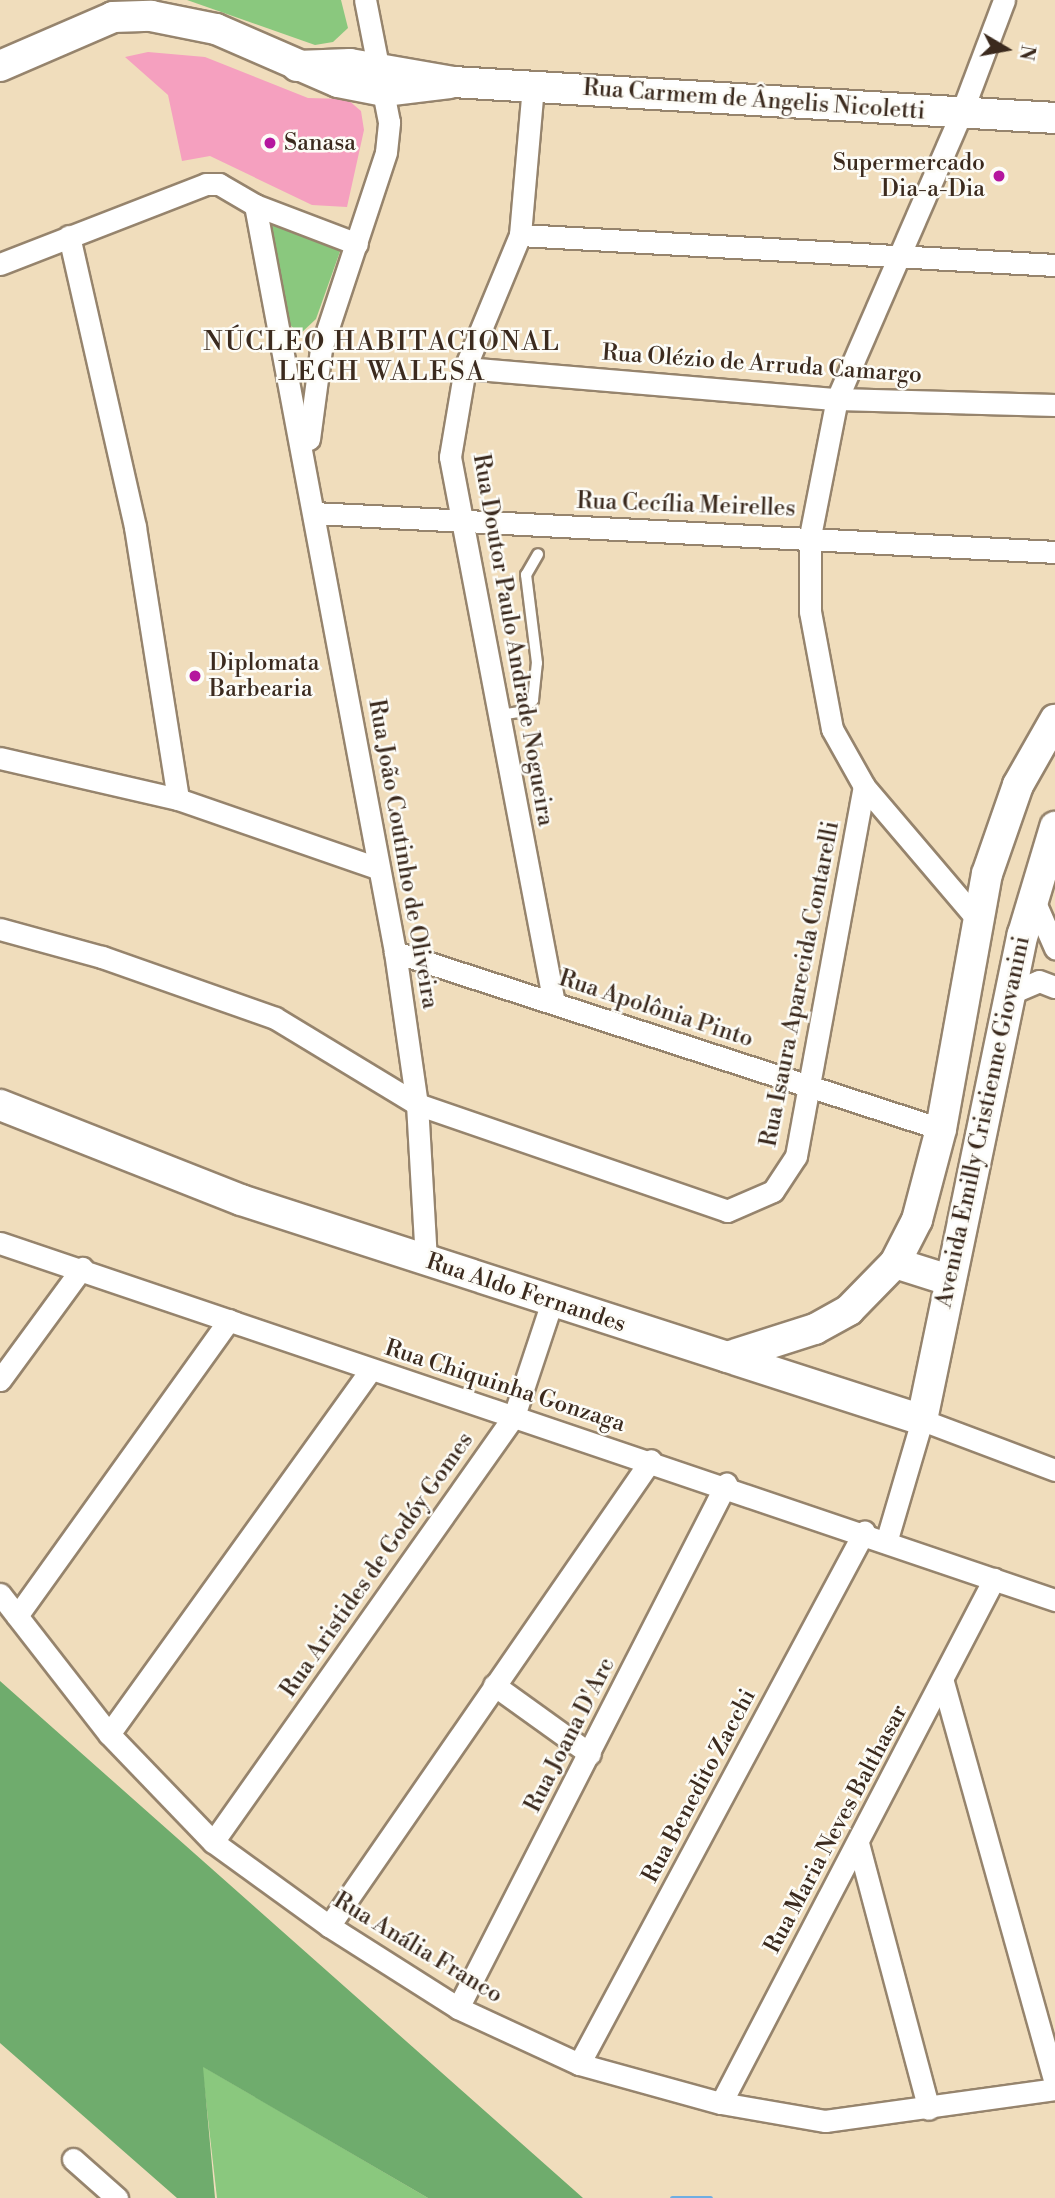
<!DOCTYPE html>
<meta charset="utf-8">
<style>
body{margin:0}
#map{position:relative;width:1055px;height:2198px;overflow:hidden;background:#f0ddbc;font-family:"Libre Bodoni",serif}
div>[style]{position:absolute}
.green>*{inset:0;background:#8ac87e}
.forest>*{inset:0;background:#6fac6d}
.stream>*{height:5px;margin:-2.5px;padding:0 2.5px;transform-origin:2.5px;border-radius:2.5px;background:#6fade1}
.building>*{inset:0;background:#f5a0bf}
.roads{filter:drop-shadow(2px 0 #96846d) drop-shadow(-2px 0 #96846d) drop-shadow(0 2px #96846d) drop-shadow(0 -2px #96846d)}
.lane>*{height:10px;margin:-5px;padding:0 5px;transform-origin:5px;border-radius:5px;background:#fff}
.street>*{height:21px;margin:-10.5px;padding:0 10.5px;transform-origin:10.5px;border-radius:10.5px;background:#fff}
.secondary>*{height:30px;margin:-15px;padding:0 15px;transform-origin:15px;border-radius:15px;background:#fff}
.dots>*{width:19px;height:19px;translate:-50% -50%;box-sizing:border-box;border:4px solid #fdfcf7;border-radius:50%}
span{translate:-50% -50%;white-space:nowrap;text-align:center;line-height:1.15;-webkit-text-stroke:5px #fdfcf7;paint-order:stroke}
.street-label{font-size:23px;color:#3b2a1e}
.poi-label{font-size:23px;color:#3b2a1e}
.left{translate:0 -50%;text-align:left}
.right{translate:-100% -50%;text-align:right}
.quarter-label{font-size:26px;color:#3b2a1e;letter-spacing:2px}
.north{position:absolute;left:971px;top:14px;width:70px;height:70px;-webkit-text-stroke:5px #fdfcf7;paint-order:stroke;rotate:100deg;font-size:19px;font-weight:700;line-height:28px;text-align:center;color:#3b2a1e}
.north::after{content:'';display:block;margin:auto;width:24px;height:32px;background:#3b2a1e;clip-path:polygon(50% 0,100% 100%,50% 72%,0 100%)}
</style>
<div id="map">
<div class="green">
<div style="clip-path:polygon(187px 0,341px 0,348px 28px,333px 42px,315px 45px)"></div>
<div style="clip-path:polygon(263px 215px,342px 246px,316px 319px,299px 335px,282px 315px)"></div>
<div style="clip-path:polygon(202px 2066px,428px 2198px,217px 2198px)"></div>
</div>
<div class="forest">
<div style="clip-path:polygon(0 1681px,583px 2198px,428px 2198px,203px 2067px,215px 2198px,177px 2198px,0 2043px)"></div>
</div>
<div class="stream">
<div style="left:672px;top:2198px;width:38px"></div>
</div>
<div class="building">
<div style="clip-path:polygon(148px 52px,205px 57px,308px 98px,347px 99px,361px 111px,364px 130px,347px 207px,312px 205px,210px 156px,182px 161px,168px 95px,125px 57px)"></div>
</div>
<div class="roads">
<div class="lane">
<div style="left:500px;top:715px;width:20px;rotate:-9deg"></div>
<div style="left:520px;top:712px;width:18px;rotate:-43deg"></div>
<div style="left:533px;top:700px;width:37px;rotate:-84deg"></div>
<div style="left:537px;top:663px;width:89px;rotate:-97.1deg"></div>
<div style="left:526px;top:575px;width:24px;rotate:-60deg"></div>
</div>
<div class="street">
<div style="left:533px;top:86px;width:150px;rotate:95deg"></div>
<div style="left:520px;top:235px;width:144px;rotate:112.5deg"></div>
<div style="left:465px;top:368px;width:90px;rotate:99.6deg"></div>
<div style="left:450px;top:457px;width:556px;rotate:79.22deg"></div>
<div style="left:255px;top:205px;width:760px;rotate:79.38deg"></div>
<div style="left:395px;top:952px;width:154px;rotate:81.8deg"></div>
<div style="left:417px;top:1104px;width:156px;rotate:86.7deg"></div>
<div style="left:520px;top:235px;width:536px;rotate:3.21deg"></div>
<div style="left:69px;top:236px;width:298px;rotate:77.2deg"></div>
<div style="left:135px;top:527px;width:275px;rotate:81deg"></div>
<div style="left:0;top:264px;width:221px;rotate:-21.2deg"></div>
<div style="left:206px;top:184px;width:13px"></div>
<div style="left:219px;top:184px;width:42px;rotate:30.3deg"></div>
<div style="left:255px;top:205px;width:109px;rotate:20.9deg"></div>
<div style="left:465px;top:368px;width:373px;rotate:4.8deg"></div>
<div style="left:837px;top:399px;width:218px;rotate:1.6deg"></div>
<div style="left:309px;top:439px;width:91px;rotate:-82.4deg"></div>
<div style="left:321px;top:349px;width:207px;rotate:-71.7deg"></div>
<div style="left:386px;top:152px;width:30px;rotate:-84deg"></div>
<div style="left:389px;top:122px;width:124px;rotate:-101.1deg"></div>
<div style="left:314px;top:513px;width:742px;rotate:3.01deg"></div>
<div style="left:0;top:758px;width:183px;rotate:13deg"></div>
<div style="left:178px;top:799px;width:211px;rotate:19.1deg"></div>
<div style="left:1033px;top:898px;width:55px;rotate:66.3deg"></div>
<div style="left:977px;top:919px;width:175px;rotate:-130.4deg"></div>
<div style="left:864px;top:786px;width:65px;rotate:-119.3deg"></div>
<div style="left:832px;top:729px;width:120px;rotate:-100.6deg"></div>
<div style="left:810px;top:611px;width:75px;rotate:-90deg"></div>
<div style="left:810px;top:536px;width:140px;rotate:-78.9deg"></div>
<div style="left:837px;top:399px;width:311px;rotate:-66.5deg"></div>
<div style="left:961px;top:114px;width:122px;rotate:-69.3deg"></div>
<div style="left:0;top:929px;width:106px;rotate:15.4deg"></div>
<div style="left:102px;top:957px;width:183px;rotate:19.4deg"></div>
<div style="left:275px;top:1018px;width:166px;rotate:31.2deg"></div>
<div style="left:417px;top:1104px;width:328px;rotate:19deg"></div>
<div style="left:727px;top:1211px;width:50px;rotate:-23.5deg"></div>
<div style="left:773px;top:1191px;width:42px;rotate:-56.7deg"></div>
<div style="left:796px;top:1156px;width:376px;rotate:-79.6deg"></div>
<div style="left:395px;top:952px;width:574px;rotate:17.96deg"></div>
<div style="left:1011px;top:993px;width:30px;rotate:-23deg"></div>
<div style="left:1039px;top:981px;width:17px;rotate:21deg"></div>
<div style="left:0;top:1243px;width:1114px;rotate:18.7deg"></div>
<div style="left:0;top:1380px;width:139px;rotate:-53.8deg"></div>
<div style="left:887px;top:1539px;width:124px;rotate:-73.6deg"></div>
<div style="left:922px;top:1420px;width:142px;rotate:20.6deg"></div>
<div style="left:0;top:1594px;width:177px;rotate:52.1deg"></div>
<div style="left:109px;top:1734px;width:150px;rotate:46.1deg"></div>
<div style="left:213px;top:1842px;width:143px;rotate:35.9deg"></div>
<div style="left:329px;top:1926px;width:153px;rotate:32.4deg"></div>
<div style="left:458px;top:2008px;width:133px;rotate:24.8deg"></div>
<div style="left:579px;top:2064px;width:147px;rotate:15.4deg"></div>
<div style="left:721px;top:2103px;width:106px;rotate:9.8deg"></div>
<div style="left:825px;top:2121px;width:232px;rotate:-7.9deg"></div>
<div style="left:17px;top:1616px;width:364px;rotate:-54.4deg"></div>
<div style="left:943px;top:1682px;width:417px;rotate:74.4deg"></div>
<div style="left:494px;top:1685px;width:118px;rotate:35.7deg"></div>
<div style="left:109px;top:1734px;width:448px;rotate:-54.3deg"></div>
<div style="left:213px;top:1842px;width:522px;rotate:-54.76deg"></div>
<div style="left:514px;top:1416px;width:120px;rotate:-71.6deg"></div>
<div style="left:858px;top:1843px;width:275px;rotate:75.1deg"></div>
<div style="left:329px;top:1926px;width:566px;rotate:-55.36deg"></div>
<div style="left:458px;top:2008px;width:589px;rotate:-62.91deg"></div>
<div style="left:579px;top:2064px;width:604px;rotate:-61.82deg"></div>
<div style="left:721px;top:2103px;width:591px;rotate:-62.48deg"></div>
<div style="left:73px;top:2159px;width:59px;rotate:41.6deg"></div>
</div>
<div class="secondary">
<div style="left:0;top:66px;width:123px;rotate:-23.4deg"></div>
<div style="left:113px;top:17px;width:38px;rotate:-2deg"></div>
<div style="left:151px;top:16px;width:66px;rotate:11.3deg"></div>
<div style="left:216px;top:29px;width:133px;rotate:23.5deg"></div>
<div style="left:338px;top:82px;width:47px;rotate:11.1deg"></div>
<div style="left:384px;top:91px;width:66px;rotate:-6.9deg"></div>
<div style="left:297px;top:66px;width:53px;rotate:-2.2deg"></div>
<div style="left:350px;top:64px;width:105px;rotate:9.9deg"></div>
<div style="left:453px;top:82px;width:603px;rotate:3.42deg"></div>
<div style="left:0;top:1105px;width:259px;rotate:21.5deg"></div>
<div style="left:241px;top:1200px;width:716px;rotate:17.9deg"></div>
<div style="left:922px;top:1420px;width:496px;rotate:-78.3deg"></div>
<div style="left:1023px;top:934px;width:112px;rotate:-73.3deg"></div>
<div style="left:895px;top:1263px;width:57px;rotate:17.5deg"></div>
<div style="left:727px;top:1357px;width:92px;rotate:-17.7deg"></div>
<div style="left:815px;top:1329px;width:39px;rotate:-29deg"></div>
<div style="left:849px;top:1310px;width:66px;rotate:-45.6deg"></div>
<div style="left:895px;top:1263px;width:48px;rotate:-62.9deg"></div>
<div style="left:917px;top:1220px;width:94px;rotate:-75.2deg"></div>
<div style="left:941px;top:1129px;width:259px;rotate:-79.8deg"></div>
<div style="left:987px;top:874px;width:94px;rotate:-70.8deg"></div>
<div style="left:1018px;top:785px;width:75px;rotate:-60.4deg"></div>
</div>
</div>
<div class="dots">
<div style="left:270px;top:143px;background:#b5179e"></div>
<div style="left:999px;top:176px;background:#b5179e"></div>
<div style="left:195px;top:676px;background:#b5179e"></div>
</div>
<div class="street-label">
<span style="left:754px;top:100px;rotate:4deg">Rua Carmem de Ângelis Nicoletti</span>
<span style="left:762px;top:364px;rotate:4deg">Rua Olézio de Arruda Camargo</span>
<span style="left:686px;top:505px;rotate:2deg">Rua Cecília Meirelles</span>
<span style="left:513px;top:640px;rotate:80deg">Rua Doutor Paulo Andrade Nogueira</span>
<span style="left:403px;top:854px;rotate:80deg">Rua João Coutinho de Oliveira</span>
<span style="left:800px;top:984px;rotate:-79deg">Rua Isaura Aparecida Contarelli</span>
<span style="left:656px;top:1009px;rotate:18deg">Rua Apolônia Pinto</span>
<span style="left:983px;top:1122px;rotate:-78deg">Avenida Emilly Cristienne Giovanini</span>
<span style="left:526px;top:1293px;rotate:18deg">Rua Aldo Fernandes</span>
<span style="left:505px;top:1386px;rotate:18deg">Rua Chiquinha Gonzaga</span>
<span style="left:377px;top:1565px;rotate:-55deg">Rua Aristides de Godóy Gomes</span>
<span style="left:570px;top:1735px;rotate:-63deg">Rua Joana D'Arc</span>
<span style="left:699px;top:1786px;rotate:-62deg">Rua Benedito Zacchi</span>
<span style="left:836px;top:1829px;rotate:-62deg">Rua Maria Neves Balthasar</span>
<span style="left:418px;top:1948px;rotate:31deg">Rua Anália Franco</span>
</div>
<div class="poi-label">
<span class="left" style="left:284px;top:143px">Sanasa</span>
<span class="right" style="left:985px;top:176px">Supermercado<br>Dia-a-Dia</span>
<span class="left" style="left:209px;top:676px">Diplomata<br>Barbearia</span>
</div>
<div class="quarter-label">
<span style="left:382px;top:358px">NÚCLEO HABITACIONAL<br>LECH WALESA</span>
</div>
<div class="north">N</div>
</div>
